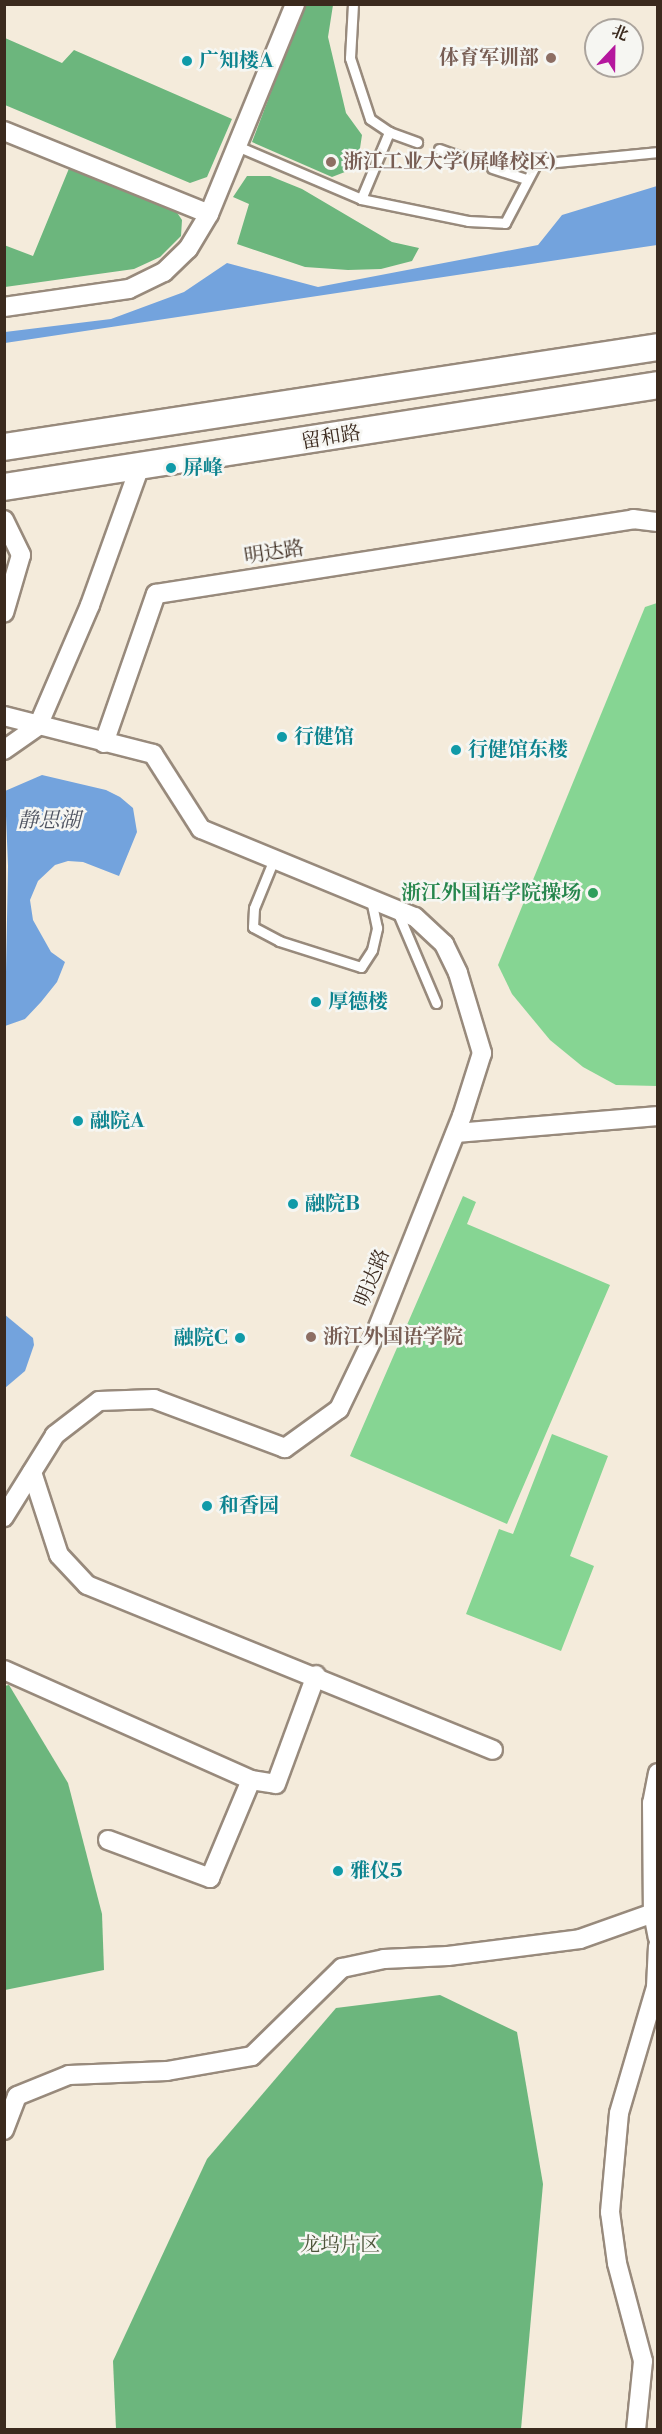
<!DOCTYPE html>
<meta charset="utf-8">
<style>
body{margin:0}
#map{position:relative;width:662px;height:2434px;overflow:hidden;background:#f4ebdb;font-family:"Libre Bodoni","Noto Serif SC",serif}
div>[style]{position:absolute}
.green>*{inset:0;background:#86d593}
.forest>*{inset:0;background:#6cb67d}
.water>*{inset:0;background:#73a3dd}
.roads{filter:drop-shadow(2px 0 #988a7c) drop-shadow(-2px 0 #988a7c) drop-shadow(0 2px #988a7c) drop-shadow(0 -2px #988a7c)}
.lane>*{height:9px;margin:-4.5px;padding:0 4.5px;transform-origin:4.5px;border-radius:4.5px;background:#fff}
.street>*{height:18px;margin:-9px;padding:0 9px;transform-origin:9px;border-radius:9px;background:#fff}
.secondary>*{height:26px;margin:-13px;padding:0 13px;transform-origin:13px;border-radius:13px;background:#fff}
.dots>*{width:16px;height:16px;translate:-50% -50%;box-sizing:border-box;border:3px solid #f6f6f2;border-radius:50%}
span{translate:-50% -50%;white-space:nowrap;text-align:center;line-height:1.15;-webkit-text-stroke:5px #f6f6f2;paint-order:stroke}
.education-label{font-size:20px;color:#785e54;font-weight:700}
.right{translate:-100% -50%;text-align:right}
.left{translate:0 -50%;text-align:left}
.culture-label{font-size:20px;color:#0d838f;font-weight:700}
.street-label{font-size:20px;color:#3b2a1e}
.leisure-label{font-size:20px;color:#27864d;font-weight:700}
.park-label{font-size:20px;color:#4e553b}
.water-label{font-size:21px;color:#4f5461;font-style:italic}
.frame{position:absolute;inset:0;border:6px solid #3b2a1e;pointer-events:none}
.north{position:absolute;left:584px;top:18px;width:60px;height:60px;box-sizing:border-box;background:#f6f6f2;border:2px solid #aba49d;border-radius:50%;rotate:22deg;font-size:16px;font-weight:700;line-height:24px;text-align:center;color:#3b2a1e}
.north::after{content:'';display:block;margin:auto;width:21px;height:27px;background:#b5179e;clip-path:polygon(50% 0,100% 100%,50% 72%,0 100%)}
</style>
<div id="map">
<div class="green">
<div style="clip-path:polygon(657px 603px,657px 1086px,616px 1085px,583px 1067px,550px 1040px,512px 994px,498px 965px,645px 607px)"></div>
<div style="clip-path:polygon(463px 1196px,476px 1202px,467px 1224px,610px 1285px,507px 1524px,350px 1456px)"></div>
<div style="clip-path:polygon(552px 1434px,608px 1456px,570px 1556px,594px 1566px,561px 1651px,466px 1614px,499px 1529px,513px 1534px)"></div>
</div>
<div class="forest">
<div style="clip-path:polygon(304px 5px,333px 5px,328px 37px,346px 113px,362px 135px,359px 155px,350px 170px,332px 177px,252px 142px)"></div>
<div style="clip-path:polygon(5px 38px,62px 63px,74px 50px,232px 119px,207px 177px,190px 183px,5px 105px)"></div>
<div style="clip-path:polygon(70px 166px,172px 205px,182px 220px,181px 236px,160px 257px,134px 269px,5px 287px,4px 245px,33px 256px)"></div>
<div style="clip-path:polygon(247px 176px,270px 176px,302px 189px,392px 242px,419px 248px,412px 261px,381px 269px,348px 270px,305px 267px,237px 244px,249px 204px,233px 197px)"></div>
<div style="clip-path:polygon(9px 1685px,68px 1783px,102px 1914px,104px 1970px,5px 1990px,4px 1686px)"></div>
<div style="clip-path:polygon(440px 1995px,517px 2032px,543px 2184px,521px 2429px,116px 2429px,113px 2361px,207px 2159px,336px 2008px)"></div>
</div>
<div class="water">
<div style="clip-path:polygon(657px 186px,657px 245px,5px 343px,5px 332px,111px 319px,184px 292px,227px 263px,318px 287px,538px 245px,562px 215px)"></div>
<div style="clip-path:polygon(42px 775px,106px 790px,120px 797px,133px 808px,137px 832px,119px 876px,83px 862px,68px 861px,55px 865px,38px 881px,30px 900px,33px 920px,51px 952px,65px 962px,57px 982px,41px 1002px,25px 1019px,5px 1026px,8px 866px,5px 791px)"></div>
<div style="clip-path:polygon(4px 1314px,33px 1338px,34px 1345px,25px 1371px,5px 1388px)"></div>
</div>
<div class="roads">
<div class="lane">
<div style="left:353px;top:4px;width:54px;rotate:93.2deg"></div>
<div style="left:350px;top:58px;width:64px;rotate:71.8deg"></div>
<div style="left:370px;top:119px;width:23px;rotate:34deg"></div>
<div style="left:389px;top:132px;width:30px;rotate:20deg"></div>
<div style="left:237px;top:146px;width:135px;rotate:23.1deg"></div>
<div style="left:361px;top:199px;width:73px;rotate:-67.3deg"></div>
<div style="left:439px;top:149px;width:33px;rotate:20deg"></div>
<div style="left:492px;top:168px;width:35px;rotate:18deg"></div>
<div style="left:361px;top:199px;width:109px;rotate:11.6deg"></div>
<div style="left:468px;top:221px;width:37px;rotate:3deg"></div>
<div style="left:505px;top:223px;width:67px;rotate:-62.3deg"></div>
<div style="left:536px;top:164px;width:123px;rotate:-5.6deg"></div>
<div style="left:274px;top:859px;width:53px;rotate:112.2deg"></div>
<div style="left:254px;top:908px;width:19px;rotate:93deg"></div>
<div style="left:253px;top:927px;width:30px;rotate:28deg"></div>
<div style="left:279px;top:941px;width:86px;rotate:17.6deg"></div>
<div style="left:361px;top:967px;width:20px;rotate:-57deg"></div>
<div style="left:372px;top:950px;width:23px;rotate:-77deg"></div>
<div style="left:377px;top:928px;width:30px;rotate:-102deg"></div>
<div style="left:397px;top:911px;width:100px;rotate:67deg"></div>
</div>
<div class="street">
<div style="left:4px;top:131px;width:221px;rotate:22deg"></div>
<div style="left:4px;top:307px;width:126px;rotate:-8.2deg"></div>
<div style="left:129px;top:289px;width:39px;rotate:-26deg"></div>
<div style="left:164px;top:272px;width:33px;rotate:-44deg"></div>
<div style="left:188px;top:249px;width:41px;rotate:-59deg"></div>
<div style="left:209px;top:214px;width:227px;rotate:-67.7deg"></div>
<div style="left:4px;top:520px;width:39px;rotate:64deg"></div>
<div style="left:21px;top:555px;width:60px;rotate:106.3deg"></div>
<div style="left:4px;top:716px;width:154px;rotate:14.3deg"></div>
<div style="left:153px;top:754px;width:89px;rotate:57.4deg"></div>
<div style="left:201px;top:829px;width:231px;rotate:22.4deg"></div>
<div style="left:415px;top:917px;width:40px;rotate:43deg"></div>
<div style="left:444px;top:944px;width:32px;rotate:64deg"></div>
<div style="left:458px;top:973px;width:84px;rotate:73.3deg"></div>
<div style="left:482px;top:1053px;width:66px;rotate:107.6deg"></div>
<div style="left:462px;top:1116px;width:230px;rotate:111.7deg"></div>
<div style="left:377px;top:1330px;width:88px;rotate:115.7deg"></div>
<div style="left:339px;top:1409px;width:67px;rotate:144.2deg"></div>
<div style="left:285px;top:1448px;width:140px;rotate:-159.5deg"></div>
<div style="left:154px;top:1399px;width:55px;rotate:177.9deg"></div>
<div style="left:99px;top:1401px;width:56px;rotate:142.3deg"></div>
<div style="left:55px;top:1435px;width:97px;rotate:121.9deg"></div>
<div style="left:104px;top:743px;width:158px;rotate:-70.8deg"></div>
<div style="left:156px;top:594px;width:483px;rotate:-8.9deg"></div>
<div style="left:633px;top:519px;width:25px;rotate:7deg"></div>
<div style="left:4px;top:750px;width:42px;rotate:-35.2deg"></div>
<div style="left:38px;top:726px;width:132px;rotate:-66.7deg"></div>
<div style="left:90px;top:605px;width:145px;rotate:-70.2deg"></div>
<div style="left:456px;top:1133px;width:203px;rotate:-4.8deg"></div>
<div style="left:32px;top:1472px;width:87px;rotate:72deg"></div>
<div style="left:59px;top:1555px;width:41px;rotate:47deg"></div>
<div style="left:87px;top:1585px;width:438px;rotate:22.1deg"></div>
<div style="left:4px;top:1670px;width:270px;rotate:24deg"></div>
<div style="left:658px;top:1773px;width:31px;rotate:101deg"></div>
<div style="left:652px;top:1803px;width:110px;rotate:89.5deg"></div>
<div style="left:653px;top:1913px;width:25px;rotate:79deg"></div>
<div style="left:108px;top:1840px;width:109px;rotate:20.4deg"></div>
<div style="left:210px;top:1878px;width:106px;rotate:-67.3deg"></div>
<div style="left:251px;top:1780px;width:25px;rotate:9deg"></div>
<div style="left:276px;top:1784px;width:116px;rotate:-69.8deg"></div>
<div style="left:4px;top:2130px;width:36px;rotate:-69deg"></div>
<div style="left:17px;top:2096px;width:56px;rotate:-22deg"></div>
<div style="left:69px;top:2075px;width:98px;rotate:-2.3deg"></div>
<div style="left:167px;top:2071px;width:86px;rotate:-10deg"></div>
<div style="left:252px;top:2056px;width:126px;rotate:-44.4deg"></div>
<div style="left:342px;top:1968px;width:43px;rotate:-12.1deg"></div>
<div style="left:384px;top:1959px;width:64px;rotate:-2.7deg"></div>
<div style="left:448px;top:1956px;width:133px;rotate:-7.3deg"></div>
<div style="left:580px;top:1939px;width:77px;rotate:-19.6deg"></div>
<div style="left:636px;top:2430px;width:69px;rotate:-84.2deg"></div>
<div style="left:643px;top:2361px;width:101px;rotate:-104.9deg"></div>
<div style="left:617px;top:2263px;width:51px;rotate:-97.8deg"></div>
<div style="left:610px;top:2212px;width:99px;rotate:-84.8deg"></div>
<div style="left:619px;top:2113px;width:131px;rotate:-73.6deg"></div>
<div style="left:656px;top:1987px;width:41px;rotate:-87.2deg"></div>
</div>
<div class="secondary">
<div style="left:4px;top:447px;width:662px;rotate:-8.69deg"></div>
<div style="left:4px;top:487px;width:662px;rotate:-8.86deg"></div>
</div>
</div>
<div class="dots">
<div style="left:551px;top:58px;background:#8d6e63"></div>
<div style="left:187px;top:61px;background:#0f9aa8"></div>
<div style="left:331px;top:162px;background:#8d6e63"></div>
<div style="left:171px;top:468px;background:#0f9aa8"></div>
<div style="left:282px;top:737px;background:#0f9aa8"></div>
<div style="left:456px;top:750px;background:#0f9aa8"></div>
<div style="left:593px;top:893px;background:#2e9e5b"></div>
<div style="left:316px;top:1002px;background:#0f9aa8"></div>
<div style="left:78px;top:1121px;background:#0f9aa8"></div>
<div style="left:293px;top:1204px;background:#0f9aa8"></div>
<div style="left:311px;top:1337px;background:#8d6e63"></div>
<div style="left:240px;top:1338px;background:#0f9aa8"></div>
<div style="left:207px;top:1506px;background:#0f9aa8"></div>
<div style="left:338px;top:1871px;background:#0f9aa8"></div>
</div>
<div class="education-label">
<span class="right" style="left:539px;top:58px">体育军训部</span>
<span class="left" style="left:343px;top:162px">浙江工业大学(屏峰校区)</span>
<span class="left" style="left:323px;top:1337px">浙江外国语学院</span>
</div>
<div class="culture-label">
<span class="left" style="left:199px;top:61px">广知楼A</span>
<span class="left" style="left:183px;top:468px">屏峰</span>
<span class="left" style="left:294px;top:737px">行健馆</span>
<span class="left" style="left:468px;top:750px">行健馆东楼</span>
<span class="left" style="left:328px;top:1002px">厚德楼</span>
<span class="left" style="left:90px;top:1121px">融院A</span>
<span class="left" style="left:305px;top:1204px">融院B</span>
<span class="right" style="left:228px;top:1338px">融院C</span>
<span class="left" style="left:219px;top:1506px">和香园</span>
<span class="left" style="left:350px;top:1871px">雅仪5</span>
</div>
<div class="street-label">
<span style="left:331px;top:438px;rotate:-9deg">留和路</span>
<span style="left:274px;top:553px;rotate:-9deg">明达路</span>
<span style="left:373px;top:1278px;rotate:-68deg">明达路</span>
</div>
<div class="leisure-label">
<span class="right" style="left:581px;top:893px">浙江外国语学院操场</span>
</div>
<div class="park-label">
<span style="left:340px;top:2245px">龙坞片区</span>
</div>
<div class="water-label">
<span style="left:49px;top:821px">静思湖</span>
</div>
<div class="frame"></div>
<div class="north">北</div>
</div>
